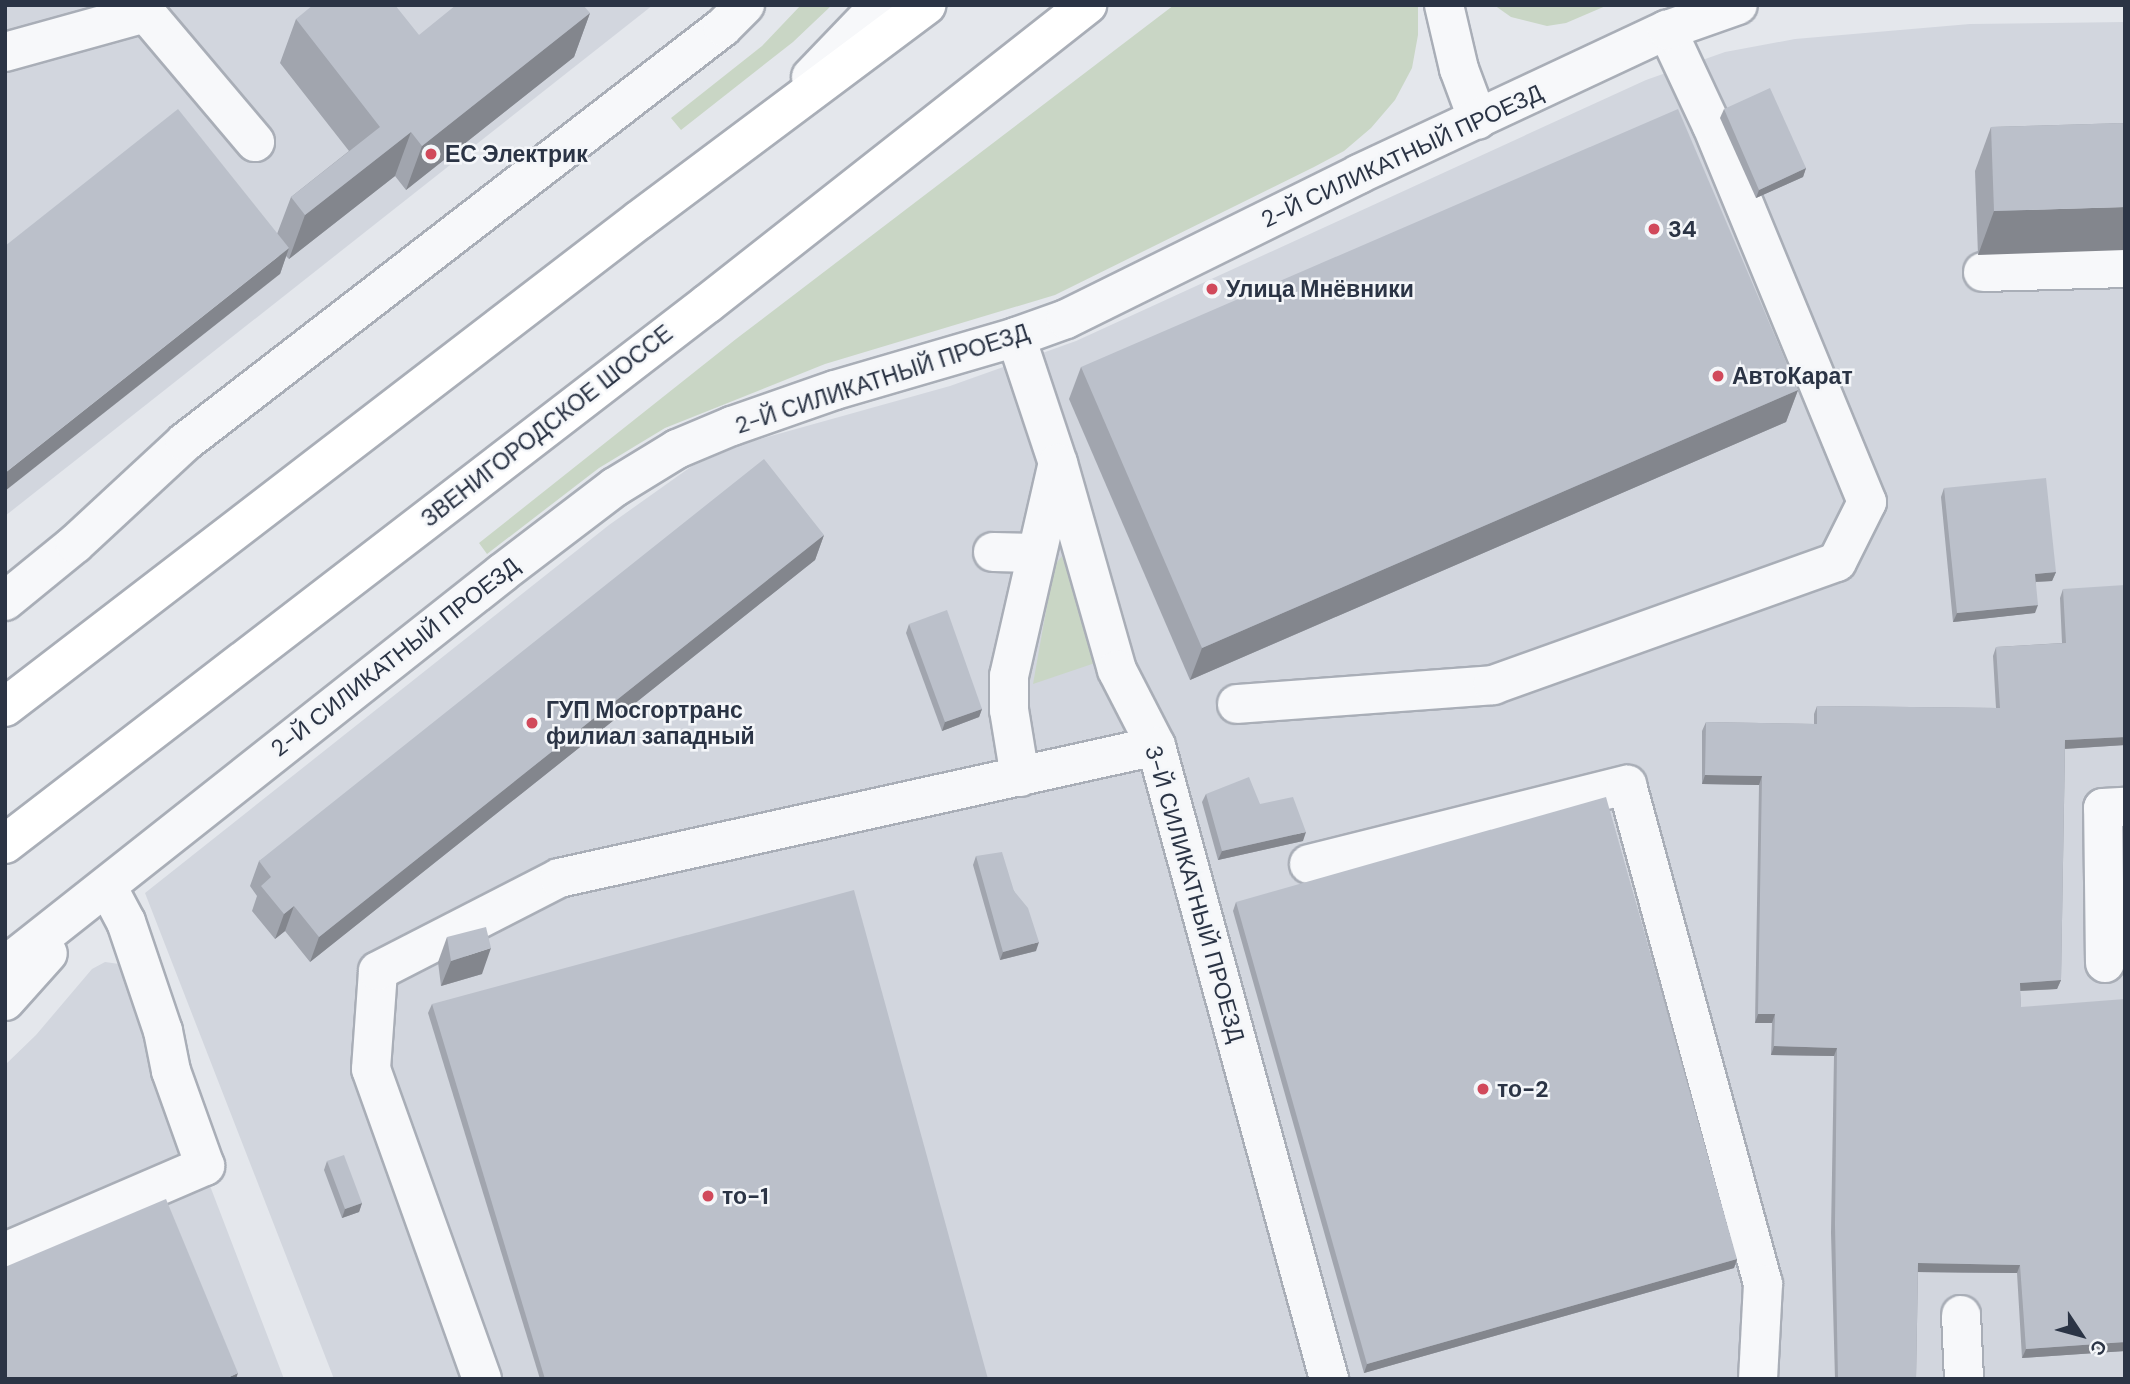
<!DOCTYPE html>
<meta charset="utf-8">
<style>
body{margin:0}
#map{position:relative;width:2130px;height:1384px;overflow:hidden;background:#e4e7ec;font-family:"DM Sans",sans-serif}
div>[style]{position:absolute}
.built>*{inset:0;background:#d2d6de}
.green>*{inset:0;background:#c9d6c5}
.roads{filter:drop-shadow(2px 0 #a9aeb7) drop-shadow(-2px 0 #a9aeb7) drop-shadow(0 2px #a9aeb7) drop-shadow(0 -2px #a9aeb7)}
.minor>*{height:38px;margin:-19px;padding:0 19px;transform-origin:19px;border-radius:19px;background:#f7f8fa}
.major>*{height:38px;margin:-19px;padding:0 19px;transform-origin:19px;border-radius:19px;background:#fff}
.wall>*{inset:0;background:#a1a5ae}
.shaded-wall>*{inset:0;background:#83868d}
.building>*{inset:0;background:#bbc0ca}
.dots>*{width:19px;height:19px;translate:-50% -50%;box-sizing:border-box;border:4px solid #f4f6f9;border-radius:50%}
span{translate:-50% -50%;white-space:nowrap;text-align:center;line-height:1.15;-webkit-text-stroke:5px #f4f6f9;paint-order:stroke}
.poi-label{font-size:23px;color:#2b3445;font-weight:700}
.left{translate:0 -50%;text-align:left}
.street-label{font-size:23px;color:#2b3445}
.frame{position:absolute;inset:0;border:7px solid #2b3445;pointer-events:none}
.north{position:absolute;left:2046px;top:1300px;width:70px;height:70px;-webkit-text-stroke:5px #f4f6f9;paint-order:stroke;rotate:126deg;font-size:19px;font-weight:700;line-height:28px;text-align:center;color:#2b3445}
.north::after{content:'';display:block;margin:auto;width:24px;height:32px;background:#2b3445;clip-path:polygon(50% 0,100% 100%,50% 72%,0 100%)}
</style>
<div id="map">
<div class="built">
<div style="clip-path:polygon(5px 5px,653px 5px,5px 516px)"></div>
<div style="clip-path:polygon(2125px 22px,2125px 1379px,334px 1379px,145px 893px,609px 525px,692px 466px,746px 443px,950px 386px,1076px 341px,1646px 80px,1725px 52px,1795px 39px,1970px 24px)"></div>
<div style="clip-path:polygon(105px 962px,119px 964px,130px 977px,284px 1379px,5px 1379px,5px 1065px,36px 1035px,92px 969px)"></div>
</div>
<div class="green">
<div style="clip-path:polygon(801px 5px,832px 5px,793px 42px,681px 130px,671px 118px,762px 46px)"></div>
<div style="clip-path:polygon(1174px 5px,1418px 5px,1418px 35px,1412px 68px,1395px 100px,1371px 128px,1344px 151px,1314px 167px,1055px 295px,825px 364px,665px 428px,599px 468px,487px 554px,479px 543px,736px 339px)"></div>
<div style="clip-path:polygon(1494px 5px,1608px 5px,1566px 23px,1547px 26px,1511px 17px)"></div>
<div style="clip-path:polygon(1062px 556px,1098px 662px,1033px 684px,1054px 566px)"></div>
</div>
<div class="roads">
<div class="minor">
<div style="left:1444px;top:5px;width:66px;rotate:76.8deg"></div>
<div style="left:1459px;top:69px;width:54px;rotate:69.6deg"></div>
<div style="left:5px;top:52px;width:146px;rotate:-15.5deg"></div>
<div style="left:146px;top:13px;width:169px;rotate:49.8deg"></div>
<div style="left:811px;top:77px;width:100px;rotate:-46.2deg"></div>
<div style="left:1983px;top:272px;width:142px;rotate:-1.6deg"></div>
<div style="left:1016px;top:337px;width:133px;rotate:71.6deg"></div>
<div style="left:1058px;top:463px;width:215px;rotate:74.1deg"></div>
<div style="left:1117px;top:670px;width:85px;rotate:62.8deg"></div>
<div style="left:1156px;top:746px;width:656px;rotate:74.71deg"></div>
<div style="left:993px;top:552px;width:42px;rotate:1.4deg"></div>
<div style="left:5px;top:601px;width:90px;rotate:-39.2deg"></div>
<div style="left:75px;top:544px;width:150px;rotate:-42.8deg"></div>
<div style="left:185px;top:442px;width:679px;rotate:-37.65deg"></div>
<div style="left:723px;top:27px;width:31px;rotate:-45deg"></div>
<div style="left:1237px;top:704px;width:257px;rotate:-4.2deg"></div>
<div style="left:1493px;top:685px;width:365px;rotate:-19.7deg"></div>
<div style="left:1837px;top:562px;width:67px;rotate:-63.4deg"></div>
<div style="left:1867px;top:502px;width:409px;rotate:-112.4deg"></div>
<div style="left:1711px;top:124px;width:104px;rotate:-115.1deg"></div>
<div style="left:1020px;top:777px;width:68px;rotate:-99.3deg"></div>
<div style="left:1009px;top:710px;width:34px;rotate:-90deg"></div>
<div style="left:1009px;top:676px;width:214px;rotate:-77.1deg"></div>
<div style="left:1309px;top:864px;width:328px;rotate:-14deg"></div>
<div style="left:1627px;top:785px;width:517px;rotate:74.75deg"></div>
<div style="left:1763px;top:1284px;width:95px;rotate:93deg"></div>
<div style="left:2105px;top:963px;width:155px;rotate:-90.7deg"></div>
<div style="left:2103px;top:808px;width:22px;rotate:-3deg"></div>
<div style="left:5px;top:966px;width:634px;rotate:-38.33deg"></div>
<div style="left:502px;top:573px;width:142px;rotate:-37.3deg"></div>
<div style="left:615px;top:487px;width:73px;rotate:-31.5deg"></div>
<div style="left:677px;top:449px;width:60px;rotate:-22.7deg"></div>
<div style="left:732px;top:426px;width:109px;rotate:-19.3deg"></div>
<div style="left:835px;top:390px;width:189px;rotate:-16.3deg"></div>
<div style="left:1016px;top:337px;width:53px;rotate:-19.8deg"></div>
<div style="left:1066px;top:319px;width:327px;rotate:-26.3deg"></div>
<div style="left:1359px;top:174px;width:340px;rotate:-25.1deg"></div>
<div style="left:1667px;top:30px;width:75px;rotate:-19.4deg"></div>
<div style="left:5px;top:1001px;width:64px;rotate:-48.1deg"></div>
<div style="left:5px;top:1252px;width:218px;rotate:-23.3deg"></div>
<div style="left:205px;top:1166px;width:101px;rotate:-109.7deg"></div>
<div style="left:171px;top:1071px;width:41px;rotate:-101.3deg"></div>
<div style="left:163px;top:1031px;width:115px;rotate:-108.7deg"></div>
<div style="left:126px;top:922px;width:40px;rotate:-118deg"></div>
<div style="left:1961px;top:1315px;width:64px;rotate:87.3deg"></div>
<div style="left:482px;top:1379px;width:329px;rotate:-109.7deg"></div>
<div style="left:371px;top:1069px;width:98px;rotate:-85.9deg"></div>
<div style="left:378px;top:971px;width:203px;rotate:-27.2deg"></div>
<div style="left:559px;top:878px;width:611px;rotate:-12.47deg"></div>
</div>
<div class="major">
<div style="left:5px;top:707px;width:799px;rotate:-37.53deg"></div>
<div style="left:639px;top:220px;width:359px;rotate:-36.8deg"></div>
<div style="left:5px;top:844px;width:886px;rotate:-37.57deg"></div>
<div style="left:707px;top:304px;width:484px;rotate:-38.2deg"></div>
</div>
</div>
<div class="wall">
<div style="clip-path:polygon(590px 13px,574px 57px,406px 190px,395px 176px,289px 259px,286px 256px,280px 274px,277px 234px,291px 197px,349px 151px,280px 63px,296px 19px,419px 35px)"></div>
<div style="clip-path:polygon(1724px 109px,1806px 168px,1803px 177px,1756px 198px,1720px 118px)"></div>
<div style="clip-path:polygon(2125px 123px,1978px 255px,1975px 171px,1991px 127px)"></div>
<div style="clip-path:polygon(1081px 367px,1798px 390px,1786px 422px,1190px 680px,1069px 399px)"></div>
<div style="clip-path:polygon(1944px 488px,2056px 572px,2052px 581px,2036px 582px,2035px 613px,1953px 622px,1941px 497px)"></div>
<div style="clip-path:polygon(824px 535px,815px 560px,310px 962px,285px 931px,275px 939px,252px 911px,257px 896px,250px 886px,259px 861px)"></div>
<div style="clip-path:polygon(2063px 589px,2125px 745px,2065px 749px,2061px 980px,2057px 989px,2020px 991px,2021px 1007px,2125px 1351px,2022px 1358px,2017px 1273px,1918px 1272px,1916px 1379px,1835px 1379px,1831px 1233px,1834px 1056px,1771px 1055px,1772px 1023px,1755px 1023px,1759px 785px,1702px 784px,1702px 731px,1706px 722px,1814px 724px,1814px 714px,1817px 706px,1996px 708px,1993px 656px,1996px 647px,2062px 643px,2060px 598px)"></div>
<div style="clip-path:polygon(909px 624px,982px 709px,979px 717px,942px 731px,906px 633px)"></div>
<div style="clip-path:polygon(1206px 794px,1260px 804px,1303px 841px,1218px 860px,1202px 802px)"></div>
<div style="clip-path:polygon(976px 856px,1014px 891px,1036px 951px,1000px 960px,973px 865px)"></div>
<div style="clip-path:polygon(1236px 902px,1737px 1259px,1734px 1268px,1364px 1373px,1233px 911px)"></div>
<div style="clip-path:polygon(447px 937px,482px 974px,441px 986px,438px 962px)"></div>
<div style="clip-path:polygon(432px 1004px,988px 1379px,540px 1379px,428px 1013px)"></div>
<div style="clip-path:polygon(327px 1161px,362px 1203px,359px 1212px,342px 1218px,324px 1170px)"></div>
</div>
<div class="shaded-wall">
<div style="clip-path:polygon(590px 13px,574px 57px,406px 190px,422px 146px)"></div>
<div style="clip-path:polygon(411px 132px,395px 176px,289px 259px,305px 215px)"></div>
<div style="clip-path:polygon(1806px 168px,1803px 177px,1756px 198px,1759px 190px)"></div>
<div style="clip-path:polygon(2125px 207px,2125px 250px,1978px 255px,1994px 211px)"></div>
<div style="clip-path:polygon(289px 248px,280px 274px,5px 491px,5px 473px)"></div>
<div style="clip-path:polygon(1798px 390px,1786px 422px,1190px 680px,1202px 648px)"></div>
<div style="clip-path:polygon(824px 535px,815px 560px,310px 962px,319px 937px)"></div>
<div style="clip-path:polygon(2056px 572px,2052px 581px,2032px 582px,2035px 574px)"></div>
<div style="clip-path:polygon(2038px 605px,2035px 613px,1953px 622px,1957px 613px)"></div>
<div style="clip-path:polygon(982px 709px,979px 717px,942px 731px,945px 722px)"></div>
<div style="clip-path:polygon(2125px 737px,2125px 745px,2062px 749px,2065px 740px)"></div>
<div style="clip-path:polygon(1705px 775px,1762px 776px,1759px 785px,1702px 784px)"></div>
<div style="clip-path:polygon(1306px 832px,1303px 841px,1218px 860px,1222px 851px)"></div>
<div style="clip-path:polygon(294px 906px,285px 931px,275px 939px,284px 914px)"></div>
<div style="clip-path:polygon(1039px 942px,1036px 951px,1000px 960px,1003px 952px)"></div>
<div style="clip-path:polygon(491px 948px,482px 974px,441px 986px,451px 961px)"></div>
<div style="clip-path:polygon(2061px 980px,2057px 989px,2016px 991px,2020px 983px)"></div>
<div style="clip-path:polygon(1758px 1014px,1775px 1014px,1772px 1023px,1755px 1023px)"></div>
<div style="clip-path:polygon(1774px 1046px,1837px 1048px,1834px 1056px,1771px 1055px)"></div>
<div style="clip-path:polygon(362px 1203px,359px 1212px,342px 1218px,345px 1209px)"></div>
<div style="clip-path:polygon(1737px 1259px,1734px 1268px,1364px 1373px,1367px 1364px)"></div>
<div style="clip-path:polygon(1918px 1263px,2020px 1265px,2017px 1273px,1915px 1272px)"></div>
<div style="clip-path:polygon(2125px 1342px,2125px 1351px,2022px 1358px,2026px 1349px)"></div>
<div style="clip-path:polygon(238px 1373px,236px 1379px,225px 1379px)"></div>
</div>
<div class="building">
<div style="clip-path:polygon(313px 5px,395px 5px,419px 35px,456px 5px,583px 5px,590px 13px,422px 146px,411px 132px,305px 215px,291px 197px,380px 127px,296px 19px)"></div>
<div style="clip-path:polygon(1770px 88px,1806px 168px,1759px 190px,1724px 109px)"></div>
<div style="clip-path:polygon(178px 109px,289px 248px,5px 473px,5px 246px)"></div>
<div style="clip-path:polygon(1678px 109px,1798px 390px,1202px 648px,1081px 367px)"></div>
<div style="clip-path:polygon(2125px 123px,2125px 207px,1994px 211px,1991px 127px)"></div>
<div style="clip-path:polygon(764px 459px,824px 535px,319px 937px,294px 906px,284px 914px,261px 886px,271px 877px,259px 861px)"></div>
<div style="clip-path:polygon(2046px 478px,2056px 572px,2035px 574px,2038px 605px,1957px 613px,1944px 488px)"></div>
<div style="clip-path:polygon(2125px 585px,2125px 737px,2065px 740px,2061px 980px,2020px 983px,2021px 1007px,2125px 999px,2125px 1342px,2026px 1349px,2020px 1265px,1918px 1263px,1916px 1379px,1838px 1379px,1835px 1224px,1837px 1048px,1774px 1046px,1775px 1014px,1758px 1014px,1762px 776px,1705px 775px,1706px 722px,1817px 724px,1817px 706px,2000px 708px,1996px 647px,2066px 643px,2063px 589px)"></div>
<div style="clip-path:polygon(947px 610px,982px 709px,945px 722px,909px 624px)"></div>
<div style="clip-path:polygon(1249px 777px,1260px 804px,1293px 797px,1306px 832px,1222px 851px,1206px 794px)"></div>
<div style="clip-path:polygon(1606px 797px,1737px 1259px,1367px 1364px,1236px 902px)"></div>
<div style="clip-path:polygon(1002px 852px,1014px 891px,1028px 908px,1039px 942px,1003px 952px,976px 856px)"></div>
<div style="clip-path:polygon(854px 890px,988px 1379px,545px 1379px,432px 1004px)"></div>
<div style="clip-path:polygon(486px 927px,491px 948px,451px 961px,447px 937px)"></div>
<div style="clip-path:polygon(344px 1155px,362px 1203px,345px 1209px,327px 1161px)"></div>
<div style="clip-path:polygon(166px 1199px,238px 1373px,225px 1379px,5px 1379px,5px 1267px)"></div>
</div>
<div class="dots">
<div style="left:431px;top:154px;background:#d1495b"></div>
<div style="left:1654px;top:229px;background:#d1495b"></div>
<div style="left:1212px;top:289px;background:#d1495b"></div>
<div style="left:1718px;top:376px;background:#d1495b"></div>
<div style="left:532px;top:723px;background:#d1495b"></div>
<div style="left:1483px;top:1089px;background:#d1495b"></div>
<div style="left:708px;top:1196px;background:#d1495b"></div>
</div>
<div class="poi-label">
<span class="left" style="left:445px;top:154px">ЕС Электрик</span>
<span class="left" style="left:1668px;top:229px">34</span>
<span class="left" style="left:1226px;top:289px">Улица Мнёвники</span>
<span class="left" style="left:1732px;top:376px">АвтоКарат</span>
<span class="left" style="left:546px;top:723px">ГУП Мосгортранс<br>филиал западный</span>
<span class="left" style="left:1497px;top:1089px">то-2</span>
<span class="left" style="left:722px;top:1196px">то-1</span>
</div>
<div class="street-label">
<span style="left:1402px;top:156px;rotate:-25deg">2-Й СИЛИКАТНЫЙ ПРОЕЗД</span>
<span style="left:882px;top:379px;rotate:-18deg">2-Й СИЛИКАТНЫЙ ПРОЕЗД</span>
<span style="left:547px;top:426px;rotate:-38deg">ЗВЕНИГОРОДСКОЕ ШОССЕ</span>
<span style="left:395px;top:657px;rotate:-38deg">2-Й СИЛИКАТНЫЙ ПРОЕЗД</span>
<span style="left:1195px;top:894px;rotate:74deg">3-Й СИЛИКАТНЫЙ ПРОЕЗД</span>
</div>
<div class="frame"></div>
<div class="north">С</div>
</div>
